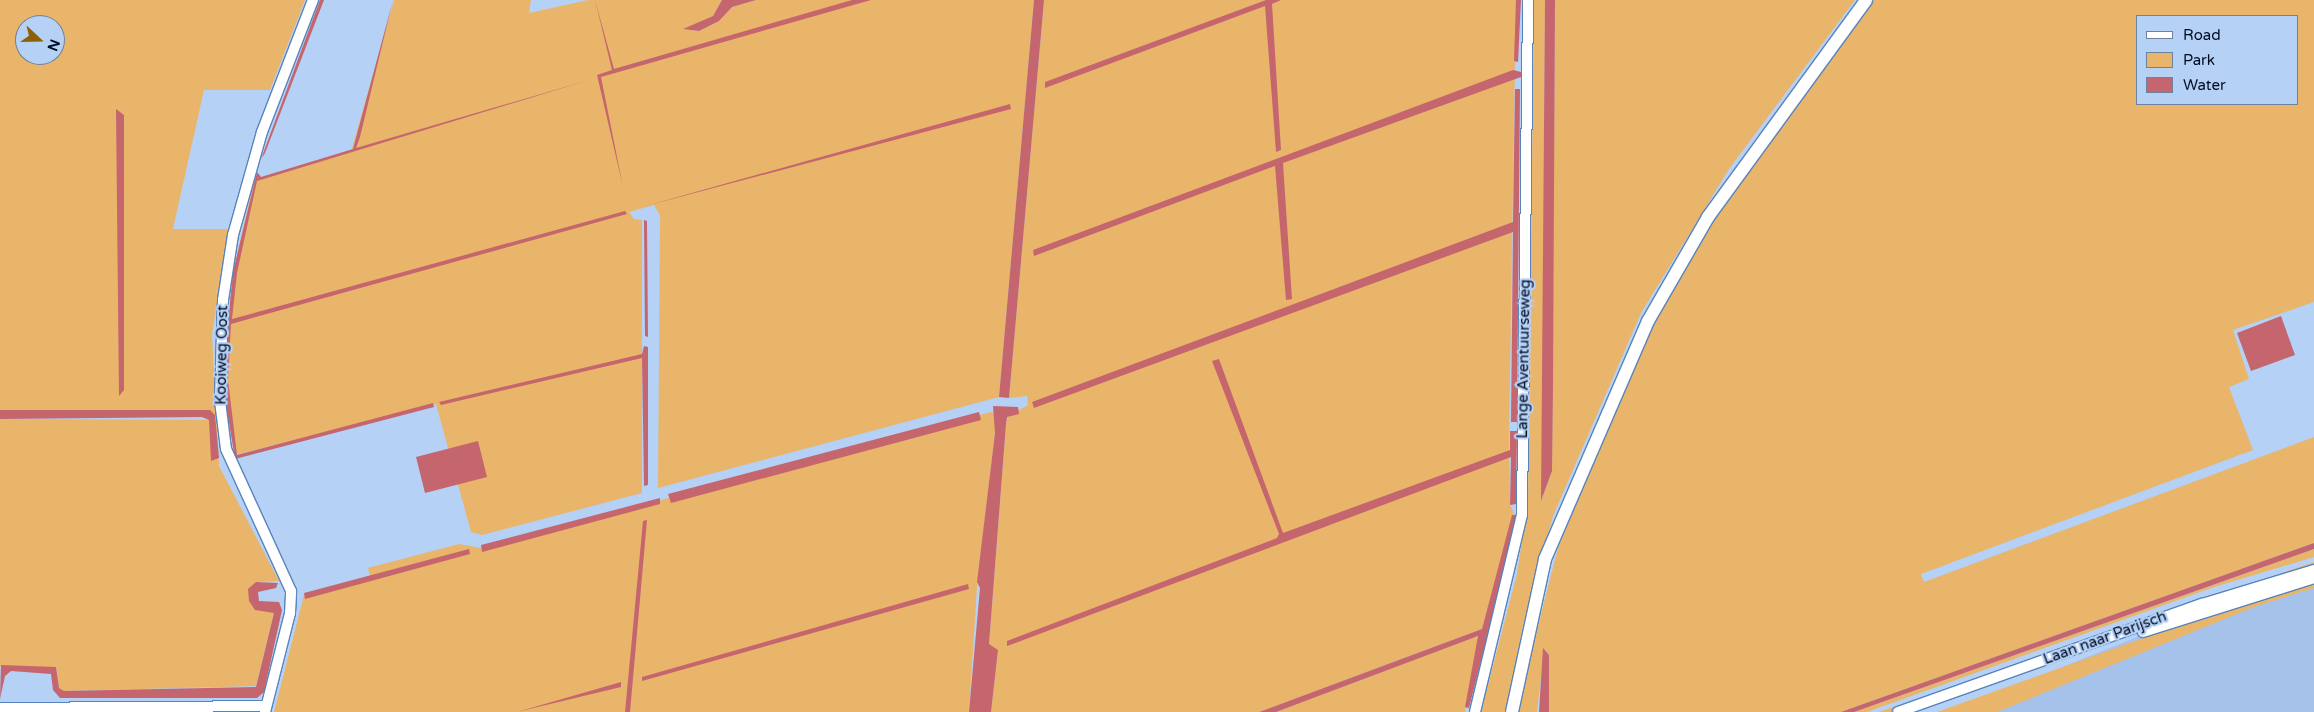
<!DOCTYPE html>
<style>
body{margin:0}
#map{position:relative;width:2314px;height:712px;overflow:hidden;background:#b5d1f6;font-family:"Varela Round",sans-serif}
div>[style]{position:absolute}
.built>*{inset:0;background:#a5c2eb}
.green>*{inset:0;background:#e9b56a}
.water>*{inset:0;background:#c5656e}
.roads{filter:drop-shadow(1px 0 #5883bc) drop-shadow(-1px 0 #5883bc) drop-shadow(0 1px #5883bc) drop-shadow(0 -1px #5883bc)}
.minor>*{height:10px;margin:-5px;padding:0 5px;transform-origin:5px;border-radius:5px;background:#fff}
.major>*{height:12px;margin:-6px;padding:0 6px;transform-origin:6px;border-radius:6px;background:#fff}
span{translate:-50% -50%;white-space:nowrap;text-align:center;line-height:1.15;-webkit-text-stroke:4.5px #b5d1f6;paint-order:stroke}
.street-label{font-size:15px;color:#010c21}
.legend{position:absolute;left:2136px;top:15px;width:162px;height:90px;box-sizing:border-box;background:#b5d1f6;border:1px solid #6d82a1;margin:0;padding:6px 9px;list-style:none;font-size:15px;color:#010c21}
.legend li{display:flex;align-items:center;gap:10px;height:25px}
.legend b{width:25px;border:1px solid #6d82a1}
.north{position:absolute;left:15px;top:15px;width:50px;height:50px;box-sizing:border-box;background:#b5d1f6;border:1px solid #6d82a1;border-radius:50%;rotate:111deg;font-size:14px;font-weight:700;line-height:20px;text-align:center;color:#010c21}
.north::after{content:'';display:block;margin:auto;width:18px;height:22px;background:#8e6007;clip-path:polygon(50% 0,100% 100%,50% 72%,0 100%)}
</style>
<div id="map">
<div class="built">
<div style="clip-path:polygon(2314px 582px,2314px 712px,1950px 712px,2182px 619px)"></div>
</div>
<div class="green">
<div style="clip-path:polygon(evenodd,0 0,305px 0,270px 90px,204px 90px,173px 229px,228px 229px,212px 335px,219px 466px,279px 581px,256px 582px,249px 601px,274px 613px,256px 686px,64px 691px,59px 688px,56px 667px,0 667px,0 419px,209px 420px,210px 410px,0 410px,0 0,25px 25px,55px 25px,55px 55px,25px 55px,25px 25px)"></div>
<div style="clip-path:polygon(394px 0,531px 0,529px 13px,588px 0,722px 0,713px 16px,684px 29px,699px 31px,719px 21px,732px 7px,756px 0,1034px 0,999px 397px,658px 488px,660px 215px,654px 205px,629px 212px,634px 219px,642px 220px,642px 493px,482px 535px,471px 532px,436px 404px,235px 455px,225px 380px,233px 272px,254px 181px,351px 152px)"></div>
<div style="clip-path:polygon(1044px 0,1516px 0,1509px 437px,1510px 505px,1514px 513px,1482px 629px,1259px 712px,991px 712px,998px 650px,989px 645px,1006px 424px,1007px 417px,1028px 405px,1027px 396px,1009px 398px)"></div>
<div style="clip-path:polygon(1534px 0,1545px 0,1542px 499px,1552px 471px,1555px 0,1855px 0,1729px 169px,1641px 313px,1553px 516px,1523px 625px,1506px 712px,1481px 712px,1517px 574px,1528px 501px)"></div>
<div style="clip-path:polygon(evenodd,1873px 0,2314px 0,2314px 302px,2233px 330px,2249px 379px,2229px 387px,2253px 450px,1921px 574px,1924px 582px,2314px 437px,2314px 543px,1841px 712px,1549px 712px,1549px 655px,1544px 650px,1537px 712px,1516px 712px,1558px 548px,1636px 359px,1675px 282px,1732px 190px,1873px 0,2138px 16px,2298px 16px,2298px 104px,2138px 104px,2138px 16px)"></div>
<div style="clip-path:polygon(991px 412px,996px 414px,995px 433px,977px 587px,969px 712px,274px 712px,304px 595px,370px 577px,368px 568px,383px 564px,459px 544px,481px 548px)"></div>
<div style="clip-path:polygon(2314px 549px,2314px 557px,2214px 587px,1867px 712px,1854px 712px)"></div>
<div style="clip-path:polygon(2314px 562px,2314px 567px,1892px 712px,1879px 712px)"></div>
<div style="clip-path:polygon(2314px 582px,2314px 588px,2254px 607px,1997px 712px,1937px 712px,2241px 603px)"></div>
<div style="clip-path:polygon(1474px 637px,1480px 638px,1465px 712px,1276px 712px)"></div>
</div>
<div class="water">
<div style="clip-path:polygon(320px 0,324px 0,265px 153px,261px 159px)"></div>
<div style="clip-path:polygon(393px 0,360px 137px,356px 148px,589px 80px,257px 181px,237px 273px,232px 319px,625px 211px,627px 214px,231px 324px,228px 380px,237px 455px,433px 403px,434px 407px,235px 459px,226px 404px,226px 344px,233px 272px,257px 172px,261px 177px,353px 149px)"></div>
<div style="clip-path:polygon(595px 0,614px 69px,852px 0,871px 0,601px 77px,623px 187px,597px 75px,612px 70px)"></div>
<div style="clip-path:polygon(722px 0,756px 0,732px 7px,719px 21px,699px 31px,683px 29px,713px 16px)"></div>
<div style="clip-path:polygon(1034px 0,1044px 0,1009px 398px,999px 397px)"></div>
<div style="clip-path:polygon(1266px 0,1281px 0,1272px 4px,1281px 150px,1276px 152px,1265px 6px,1045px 88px,1045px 82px)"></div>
<div style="clip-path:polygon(1516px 0,1521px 0,1518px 62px,1514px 61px)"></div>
<div style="clip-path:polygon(1545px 0,1555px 0,1553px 387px,1552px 471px,1541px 501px)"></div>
<div style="clip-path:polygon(1513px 70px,1521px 72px,1521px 77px,1283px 163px,1292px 299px,1286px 300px,1275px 166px,1034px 256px,1033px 250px)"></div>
<div style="clip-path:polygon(1515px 89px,1520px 89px,1517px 422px,1511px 422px,1513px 232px,1034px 408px,1032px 402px,1513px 222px)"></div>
<div style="clip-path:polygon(1010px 104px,1011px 109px,642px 207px)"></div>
<div style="clip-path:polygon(116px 109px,124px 115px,124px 390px,119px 396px)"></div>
<div style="clip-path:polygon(644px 220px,647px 221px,648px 337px,645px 336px)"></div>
<div style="clip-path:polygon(2281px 316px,2295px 355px,2251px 371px,2237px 333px)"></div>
<div style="clip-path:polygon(644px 346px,648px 347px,648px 485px,644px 486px,642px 358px,441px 405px,439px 402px,642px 354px)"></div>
<div style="clip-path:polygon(1219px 359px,1283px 533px,1510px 450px,1510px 431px,1517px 431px,1516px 504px,1510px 505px,1511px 457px,1007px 646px,1007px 641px,1277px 538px,1279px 534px,1212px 361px)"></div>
<div style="clip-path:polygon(993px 406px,1018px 407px,1019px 414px,1007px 417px,1006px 424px,989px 644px,998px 650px,991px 712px,969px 712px,980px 588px,977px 582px,995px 433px)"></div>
<div style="clip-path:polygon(0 410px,210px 410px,215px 415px,219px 458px,211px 461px,209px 420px,202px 417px,0 419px)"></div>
<div style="clip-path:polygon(979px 412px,981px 420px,671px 503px,668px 494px)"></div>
<div style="clip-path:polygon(478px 441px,487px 477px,425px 493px,416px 457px)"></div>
<div style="clip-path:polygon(660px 498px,660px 504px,482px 552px,481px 545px)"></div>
<div style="clip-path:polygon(1512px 515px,1516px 515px,1507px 558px,1469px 708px,1465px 707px,1478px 636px,1276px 712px,1259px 712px,1482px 629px)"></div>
<div style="clip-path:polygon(647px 520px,630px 712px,625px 712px,643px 521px)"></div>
<div style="clip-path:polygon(2314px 543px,2314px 549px,1854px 712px,1841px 712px)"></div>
<div style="clip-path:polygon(469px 549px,470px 554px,305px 599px,304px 593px)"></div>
<div style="clip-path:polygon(256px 582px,278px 583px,276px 588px,258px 592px,259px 601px,279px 602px,282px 610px,264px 692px,257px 698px,60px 698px,53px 690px,51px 674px,11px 671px,5px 676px,0 699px,1px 665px,56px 667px,59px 688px,64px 691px,256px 687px,274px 613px,255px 610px,249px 601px,248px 589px)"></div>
<div style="clip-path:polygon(968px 584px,969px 589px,642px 681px,642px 677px)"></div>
<div style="clip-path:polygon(1543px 648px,1549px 655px,1549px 712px,1539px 712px)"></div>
<div style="clip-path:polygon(621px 682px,621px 687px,517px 712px)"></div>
</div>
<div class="roads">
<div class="minor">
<div style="left:2143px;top:632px;width:179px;rotate:-17.5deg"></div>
<div style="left:0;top:708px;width:266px;rotate:-0.4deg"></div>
<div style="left:265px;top:712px;width:102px;rotate:-75.8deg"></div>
<div style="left:290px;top:613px;width:22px;rotate:-87deg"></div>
<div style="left:291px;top:591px;width:156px;rotate:-114.6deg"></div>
<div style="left:226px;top:449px;width:48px;rotate:-97.1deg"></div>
<div style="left:220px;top:401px;width:101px;rotate:-88.3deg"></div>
<div style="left:223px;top:300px;width:66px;rotate:-81.3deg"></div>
<div style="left:233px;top:235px;width:107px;rotate:-74.3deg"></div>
<div style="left:262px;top:132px;width:142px;rotate:-68.9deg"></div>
<div style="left:1475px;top:712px;width:203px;rotate:-76.6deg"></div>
<div style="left:1522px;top:515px;width:515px;rotate:-89.33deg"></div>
<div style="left:1898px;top:712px;width:323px;rotate:-19.6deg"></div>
<div style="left:2202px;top:604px;width:117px;rotate:-16.9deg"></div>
</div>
<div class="major">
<div style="left:1512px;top:712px;width:157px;rotate:-77.8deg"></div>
<div style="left:1545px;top:559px;width:259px;rotate:-66.6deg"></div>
<div style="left:1648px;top:321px;width:120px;rotate:-60deg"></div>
<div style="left:1708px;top:217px;width:268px;rotate:-53.9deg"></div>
</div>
</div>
<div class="street-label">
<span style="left:222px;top:355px;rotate:-89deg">Kooiweg Oost</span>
<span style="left:1524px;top:359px;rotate:-89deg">Lange Aventuurseweg</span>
<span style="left:2105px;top:638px;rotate:-20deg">Laan naar Parijsch</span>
</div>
<ul class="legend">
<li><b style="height:6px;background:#fff"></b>Road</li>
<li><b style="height:14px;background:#e9b56a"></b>Park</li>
<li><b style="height:14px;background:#c5656e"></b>Water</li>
</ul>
<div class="north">N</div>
</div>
